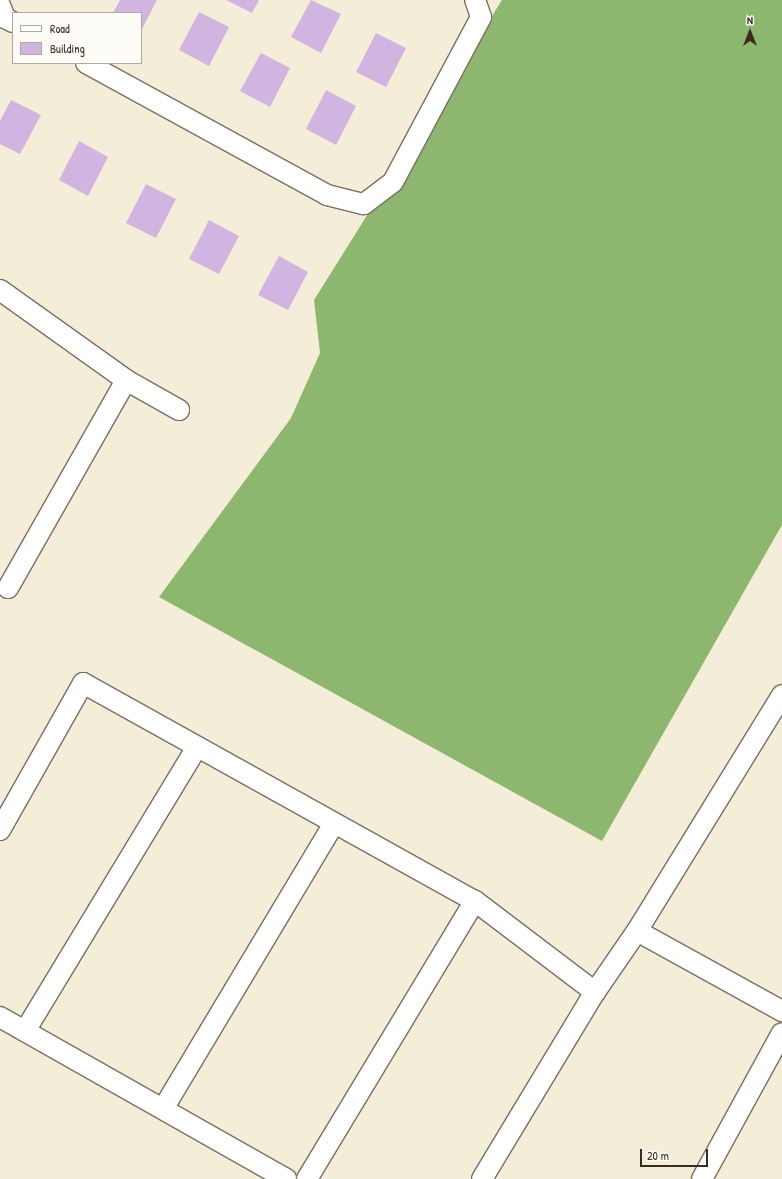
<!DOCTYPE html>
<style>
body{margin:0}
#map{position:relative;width:782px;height:1179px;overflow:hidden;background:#f4edd8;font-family:"Patrick Hand",sans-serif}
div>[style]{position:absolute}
.forest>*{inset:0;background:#8db76e}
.building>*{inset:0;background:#d2b4e1}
.roads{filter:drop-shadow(1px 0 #7c6e5f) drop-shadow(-1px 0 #7c6e5f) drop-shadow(0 1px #7c6e5f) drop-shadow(0 -1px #7c6e5f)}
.minor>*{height:20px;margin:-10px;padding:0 10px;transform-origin:10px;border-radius:10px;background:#fff}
span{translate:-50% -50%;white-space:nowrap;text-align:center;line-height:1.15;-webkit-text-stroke:3px #fdfcf7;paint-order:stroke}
.legend{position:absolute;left:12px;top:12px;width:130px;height:52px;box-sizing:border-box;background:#fdfcf7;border:1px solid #afa8a0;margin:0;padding:5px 7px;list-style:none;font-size:12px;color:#3b2a1e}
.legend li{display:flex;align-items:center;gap:8px;height:20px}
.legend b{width:20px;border:1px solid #afa8a0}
.north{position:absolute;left:730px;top:12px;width:40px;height:40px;-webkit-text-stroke:3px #fdfcf7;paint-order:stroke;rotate:0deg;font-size:11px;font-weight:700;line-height:16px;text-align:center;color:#3b2a1e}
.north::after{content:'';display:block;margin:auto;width:14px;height:18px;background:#3b2a1e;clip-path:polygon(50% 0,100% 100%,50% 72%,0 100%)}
.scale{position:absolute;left:640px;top:1149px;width:68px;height:18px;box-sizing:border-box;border:2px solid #3b2a1e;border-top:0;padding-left:5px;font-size:12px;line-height:14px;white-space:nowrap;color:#3b2a1e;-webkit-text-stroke:3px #fdfcf7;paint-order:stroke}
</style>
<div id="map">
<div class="forest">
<div style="clip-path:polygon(502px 0,782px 0,782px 525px,602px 841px,159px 597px,291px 418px,320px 353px,314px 300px)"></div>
</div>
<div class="building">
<div style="clip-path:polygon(120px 0,157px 0,141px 31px,141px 13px,113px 13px)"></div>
<div style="clip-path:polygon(226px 0,259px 0,252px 13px)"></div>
<div style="clip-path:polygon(311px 0,341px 14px,321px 53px,291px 37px)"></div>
<div style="clip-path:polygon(199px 12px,229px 27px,209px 66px,179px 50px)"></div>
<div style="clip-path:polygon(376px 33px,406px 48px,386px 87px,356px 72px)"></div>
<div style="clip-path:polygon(261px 53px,290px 68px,270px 107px,240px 91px)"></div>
<div style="clip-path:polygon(326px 90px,356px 106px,336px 145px,306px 129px)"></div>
<div style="clip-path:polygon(11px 100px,41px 115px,20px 154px,0 144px,0 121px)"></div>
<div style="clip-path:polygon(79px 141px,108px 157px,88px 196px,59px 180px)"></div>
<div style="clip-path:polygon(146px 184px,176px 199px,156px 238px,126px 223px)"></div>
<div style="clip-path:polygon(209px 220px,239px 236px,219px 274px,189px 259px)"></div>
<div style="clip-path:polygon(279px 256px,308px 272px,288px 310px,258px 295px)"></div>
</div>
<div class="roads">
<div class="minor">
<div style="left:0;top:5px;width:14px;rotate:69deg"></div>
<div style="left:5px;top:18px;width:9px;rotate:27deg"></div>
<div style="left:86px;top:63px;width:275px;rotate:28.7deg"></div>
<div style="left:327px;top:195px;width:38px;rotate:14deg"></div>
<div style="left:364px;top:204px;width:36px;rotate:-37deg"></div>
<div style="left:393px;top:182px;width:187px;rotate:-61.9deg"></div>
<div style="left:481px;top:17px;width:18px;rotate:-109deg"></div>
<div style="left:0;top:290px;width:155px;rotate:35.5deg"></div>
<div style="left:126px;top:380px;width:61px;rotate:29.5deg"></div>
<div style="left:8px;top:588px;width:239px;rotate:-60.4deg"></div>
<div style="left:0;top:830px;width:169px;rotate:-60.5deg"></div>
<div style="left:83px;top:683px;width:449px;rotate:29.1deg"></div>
<div style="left:475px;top:901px;width:151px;rotate:37.2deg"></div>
<div style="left:637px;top:931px;width:166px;rotate:28.9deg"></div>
<div style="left:0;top:1017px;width:329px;rotate:29.5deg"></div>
<div style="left:25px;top:1031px;width:332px;rotate:-58.8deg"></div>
<div style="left:163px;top:1109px;width:333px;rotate:-59.1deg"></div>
<div style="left:307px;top:1179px;width:325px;rotate:-58.9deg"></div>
<div style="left:482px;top:1179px;width:218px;rotate:-58.9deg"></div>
<div style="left:595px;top:992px;width:74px;rotate:-55.5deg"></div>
<div style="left:637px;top:931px;width:277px;rotate:-58.4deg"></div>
<div style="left:702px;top:1179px;width:166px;rotate:-61.3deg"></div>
</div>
</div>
<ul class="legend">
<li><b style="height:5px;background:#fff"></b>Road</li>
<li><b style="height:11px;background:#d2b4e1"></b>Building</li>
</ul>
<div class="north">N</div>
<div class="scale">20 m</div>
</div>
